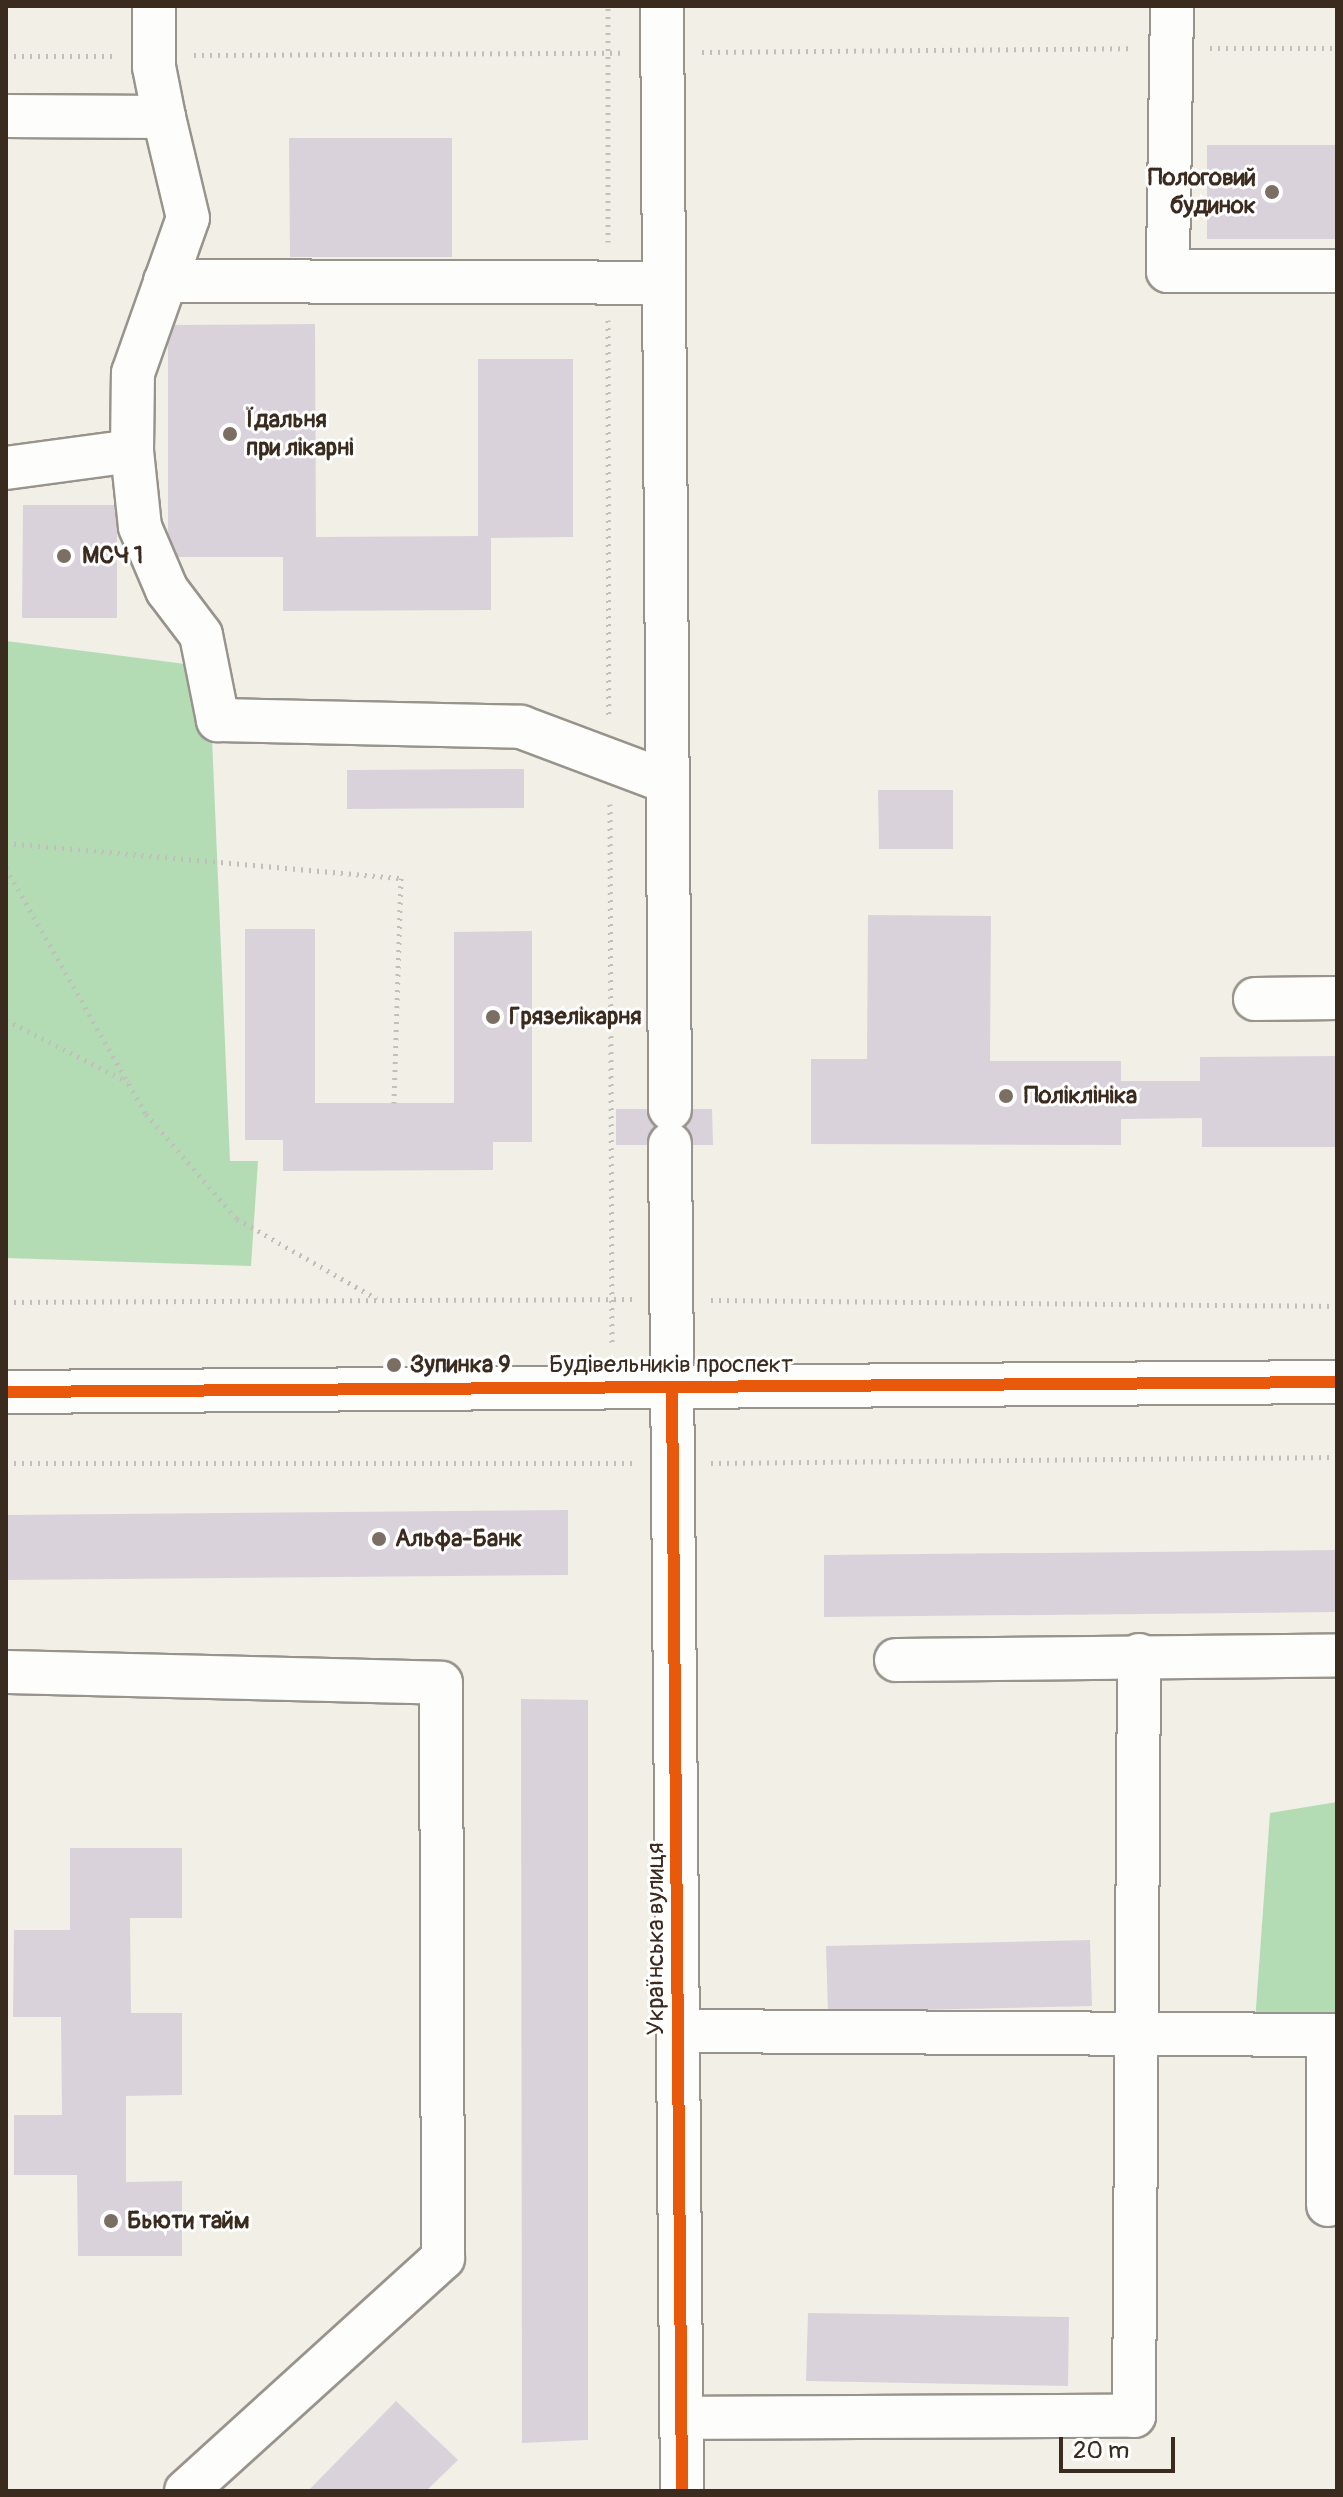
<!DOCTYPE html>
<meta charset="utf-8">
<style>
body{margin:0}
#map{position:relative;width:1343px;height:2497px;overflow:hidden;background:#f2efe7;font-family:Pangolin,sans-serif}
div>[style]{position:absolute}
.green>*{inset:0;background:#b3dcb4}
.building>*{inset:0;background:#dad2da}
.path>*{height:5px;margin-top:-2.5px;transform-origin:0;background:repeating-linear-gradient(90deg,#c1bfbc 0 2px,transparent 0 8px)}
.roads{filter:drop-shadow(2px 0 #98948d) drop-shadow(-2px 0 #98948d) drop-shadow(0 2px #98948d) drop-shadow(0 -2px #98948d)}
.minor>*{height:42px;margin:-21px;padding:0 21px;transform-origin:21px;border-radius:21px;background:#fdfdfb}
.cycleway>*{height:12px;margin:-6px;padding:0 6px;transform-origin:6px;border-radius:6px;background:#e8590c}
.dots>*{width:22px;height:22px;translate:-50% -50%;box-sizing:border-box;border:4px solid #fff;border-radius:50%}
span{translate:-50% -50%;white-space:nowrap;text-align:center;line-height:1.15;-webkit-text-stroke:6px #fff;paint-order:stroke}
.poi-label{font-size:24px;color:#3b2a1e;font-weight:700}
.right{translate:-100% -50%;text-align:right}
.left{translate:0 -50%;text-align:left}
.street-label{font-size:24px;color:#3b2a1e}
.frame{position:absolute;inset:0;border:8px solid #3b2a1e;pointer-events:none}
.scale{position:absolute;left:1059px;top:2437px;width:116px;height:36px;box-sizing:border-box;border:4px solid #3b2a1e;border-top:0;padding-left:10px;font-size:24px;line-height:28px;white-space:nowrap;color:#3b2a1e;-webkit-text-stroke:6px #fff;paint-order:stroke}
</style>
<div id="map">
<div class="green">
<div style="clip-path:polygon(6px 641px,209px 667px,230px 1161px,258px 1161px,251px 1266px,6px 1258px)"></div>
<div style="clip-path:polygon(1337px 1802px,1337px 2023px,1255px 2022px,1270px 1813px)"></div>
</div>
<div class="building">
<div style="clip-path:polygon(289px 138px,452px 138px,452px 257px,290px 257px)"></div>
<div style="clip-path:polygon(1207px 145px,1337px 145px,1337px 239px,1207px 239px)"></div>
<div style="clip-path:polygon(315px 324px,316px 537px,478px 536px,478px 359px,573px 359px,573px 537px,491px 538px,491px 610px,283px 611px,283px 557px,168px 557px,168px 325px)"></div>
<div style="clip-path:polygon(23px 505px,117px 505px,117px 618px,22px 618px)"></div>
<div style="clip-path:polygon(524px 769px,524px 808px,347px 809px,347px 770px)"></div>
<div style="clip-path:polygon(878px 790px,953px 790px,953px 849px,879px 849px)"></div>
<div style="clip-path:polygon(868px 915px,991px 916px,990px 1061px,1121px 1061px,1121px 1081px,1200px 1081px,1200px 1057px,1337px 1056px,1337px 1147px,1202px 1147px,1202px 1118px,1121px 1119px,1121px 1145px,811px 1144px,811px 1059px,867px 1059px)"></div>
<div style="clip-path:polygon(245px 929px,315px 929px,315px 1103px,454px 1103px,454px 932px,532px 931px,532px 1142px,493px 1142px,493px 1170px,283px 1171px,283px 1140px,245px 1140px)"></div>
<div style="clip-path:polygon(616px 1109px,712px 1109px,713px 1145px,616px 1145px)"></div>
<div style="clip-path:polygon(568px 1510px,568px 1575px,6px 1580px,6px 1515px)"></div>
<div style="clip-path:polygon(1337px 1550px,1337px 1612px,824px 1617px,824px 1555px)"></div>
<div style="clip-path:polygon(521px 1699px,588px 1700px,588px 2440px,522px 2443px)"></div>
<div style="clip-path:polygon(70px 1848px,182px 1848px,182px 1918px,130px 1918px,131px 2013px,182px 2013px,182px 2095px,126px 2096px,126px 2182px,182px 2181px,182px 2256px,78px 2256px,77px 2175px,14px 2175px,14px 2115px,62px 2115px,61px 2017px,13px 2017px,14px 1930px,70px 1930px)"></div>
<div style="clip-path:polygon(1090px 1940px,1092px 2006px,828px 2012px,826px 1946px)"></div>
<div style="clip-path:polygon(808px 2313px,1069px 2317px,1068px 2386px,806px 2381px)"></div>
<div style="clip-path:polygon(396px 2401px,458px 2460px,426px 2491px,308px 2491px)"></div>
</div>
<div class="path">
<div style="left:1210px;top:48px;width:127px"></div>
<div style="left:702px;top:52px;width:430px;rotate:-0.5deg"></div>
<div style="left:194px;top:55px;width:430px;rotate:-0.3deg"></div>
<div style="left:6px;top:56px;width:110px"></div>
<div style="left:608px;top:242px;width:236px;rotate:-90deg"></div>
<div style="left:608px;top:320px;width:398px;rotate:89.9deg"></div>
<div style="left:610px;top:804px;width:542px;rotate:89.79deg"></div>
<div style="left:6px;top:843px;width:397px;rotate:5.1deg"></div>
<div style="left:401px;top:878px;width:225px;rotate:91.8deg"></div>
<div style="left:6px;top:868px;width:283px;rotate:60.4deg"></div>
<div style="left:146px;top:1114px;width:139px;rotate:49.1deg"></div>
<div style="left:237px;top:1219px;width:161px;rotate:29.7deg"></div>
<div style="left:6px;top:1020px;width:137px;rotate:26.9deg"></div>
<div style="left:711px;top:1300px;width:626px;rotate:0.55deg"></div>
<div style="left:6px;top:1302px;width:627px;rotate:-0.27deg"></div>
<div style="left:6px;top:1463px;width:627px"></div>
<div style="left:711px;top:1463px;width:626px;rotate:-0.55deg"></div>
</div>
<div class="roads">
<div class="minor">
<div style="left:662px;top:6px;width:1103px;rotate:89.58deg"></div>
<div style="left:1172px;top:6px;width:265px;rotate:90.9deg"></div>
<div style="left:1168px;top:271px;width:169px"></div>
<div style="left:6px;top:116px;width:158px;rotate:0.4deg"></div>
<div style="left:164px;top:117px;width:51px;rotate:-101.3deg"></div>
<div style="left:154px;top:67px;width:61px;rotate:-90deg"></div>
<div style="left:165px;top:281px;width:499px;rotate:0.2deg"></div>
<div style="left:132px;top:451px;width:76px;rotate:84deg"></div>
<div style="left:140px;top:527px;width:69px;rotate:66.8deg"></div>
<div style="left:167px;top:590px;width:56px;rotate:52.9deg"></div>
<div style="left:201px;top:635px;width:87px;rotate:78.7deg"></div>
<div style="left:218px;top:720px;width:303px;rotate:1.3deg"></div>
<div style="left:521px;top:727px;width:156px;rotate:20.6deg"></div>
<div style="left:6px;top:468px;width:127px;rotate:-7.7deg"></div>
<div style="left:132px;top:451px;width:78px;rotate:-89.3deg"></div>
<div style="left:133px;top:373px;width:164px;rotate:-70.5deg"></div>
<div style="left:188px;top:218px;width:104px;rotate:-103.4deg"></div>
<div style="left:1255px;top:999px;width:82px;rotate:-0.7deg"></div>
<div style="left:670px;top:1144px;width:1347px;rotate:89.49deg"></div>
<div style="left:6px;top:1392px;width:1331px;rotate:-0.43deg"></div>
<div style="left:896px;top:1660px;width:441px;rotate:-0.6deg"></div>
<div style="left:6px;top:1672px;width:435px;rotate:1.4deg"></div>
<div style="left:441px;top:1683px;width:575px;rotate:89.8deg"></div>
<div style="left:443px;top:2258px;width:347px;rotate:137.8deg"></div>
<div style="left:679px;top:2031px;width:658px;rotate:0.35deg"></div>
<div style="left:1328px;top:2205px;width:170px;rotate:-90deg"></div>
<div style="left:681px;top:2418px;width:453px;rotate:-0.3deg"></div>
<div style="left:1134px;top:2416px;width:761px;rotate:-89.62deg"></div>
</div>
</div>
<div class="cycleway">
<div style="left:672px;top:1387px;width:1104px;rotate:89.48deg"></div>
<div style="left:6px;top:1392px;width:1331px;rotate:-0.43deg"></div>
</div>
<div class="dots">
<div style="left:1272px;top:192px;background:#7b6f64"></div>
<div style="left:230px;top:434px;background:#7b6f64"></div>
<div style="left:64px;top:556px;background:#7b6f64"></div>
<div style="left:493px;top:1017px;background:#7b6f64"></div>
<div style="left:1006px;top:1096px;background:#7b6f64"></div>
<div style="left:394px;top:1365px;background:#7b6f64"></div>
<div style="left:379px;top:1539px;background:#7b6f64"></div>
<div style="left:111px;top:2221px;background:#7b6f64"></div>
</div>
<div class="poi-label">
<span class="right" style="left:1256px;top:192px">Пологовий<br>будинок</span>
<span class="left" style="left:246px;top:434px">Їдальня<br>при лікарні</span>
<span class="left" style="left:82px;top:556px">МСЧ 1</span>
<span class="left" style="left:509px;top:1017px">Грязелікарня</span>
<span class="left" style="left:1024px;top:1096px">Поліклініка</span>
<span class="left" style="left:410px;top:1365px">Зупинка 9</span>
<span class="left" style="left:395px;top:1539px">Альфа-Банк</span>
<span class="left" style="left:127px;top:2221px">Бьюти тайм</span>
</div>
<div class="street-label">
<span style="left:671px;top:1365px">Будівельників проспект</span>
<span style="left:656px;top:1939px;rotate:-90deg">Українська вулиця</span>
</div>
<div class="frame"></div>
<div class="scale">20 m</div>
</div>
